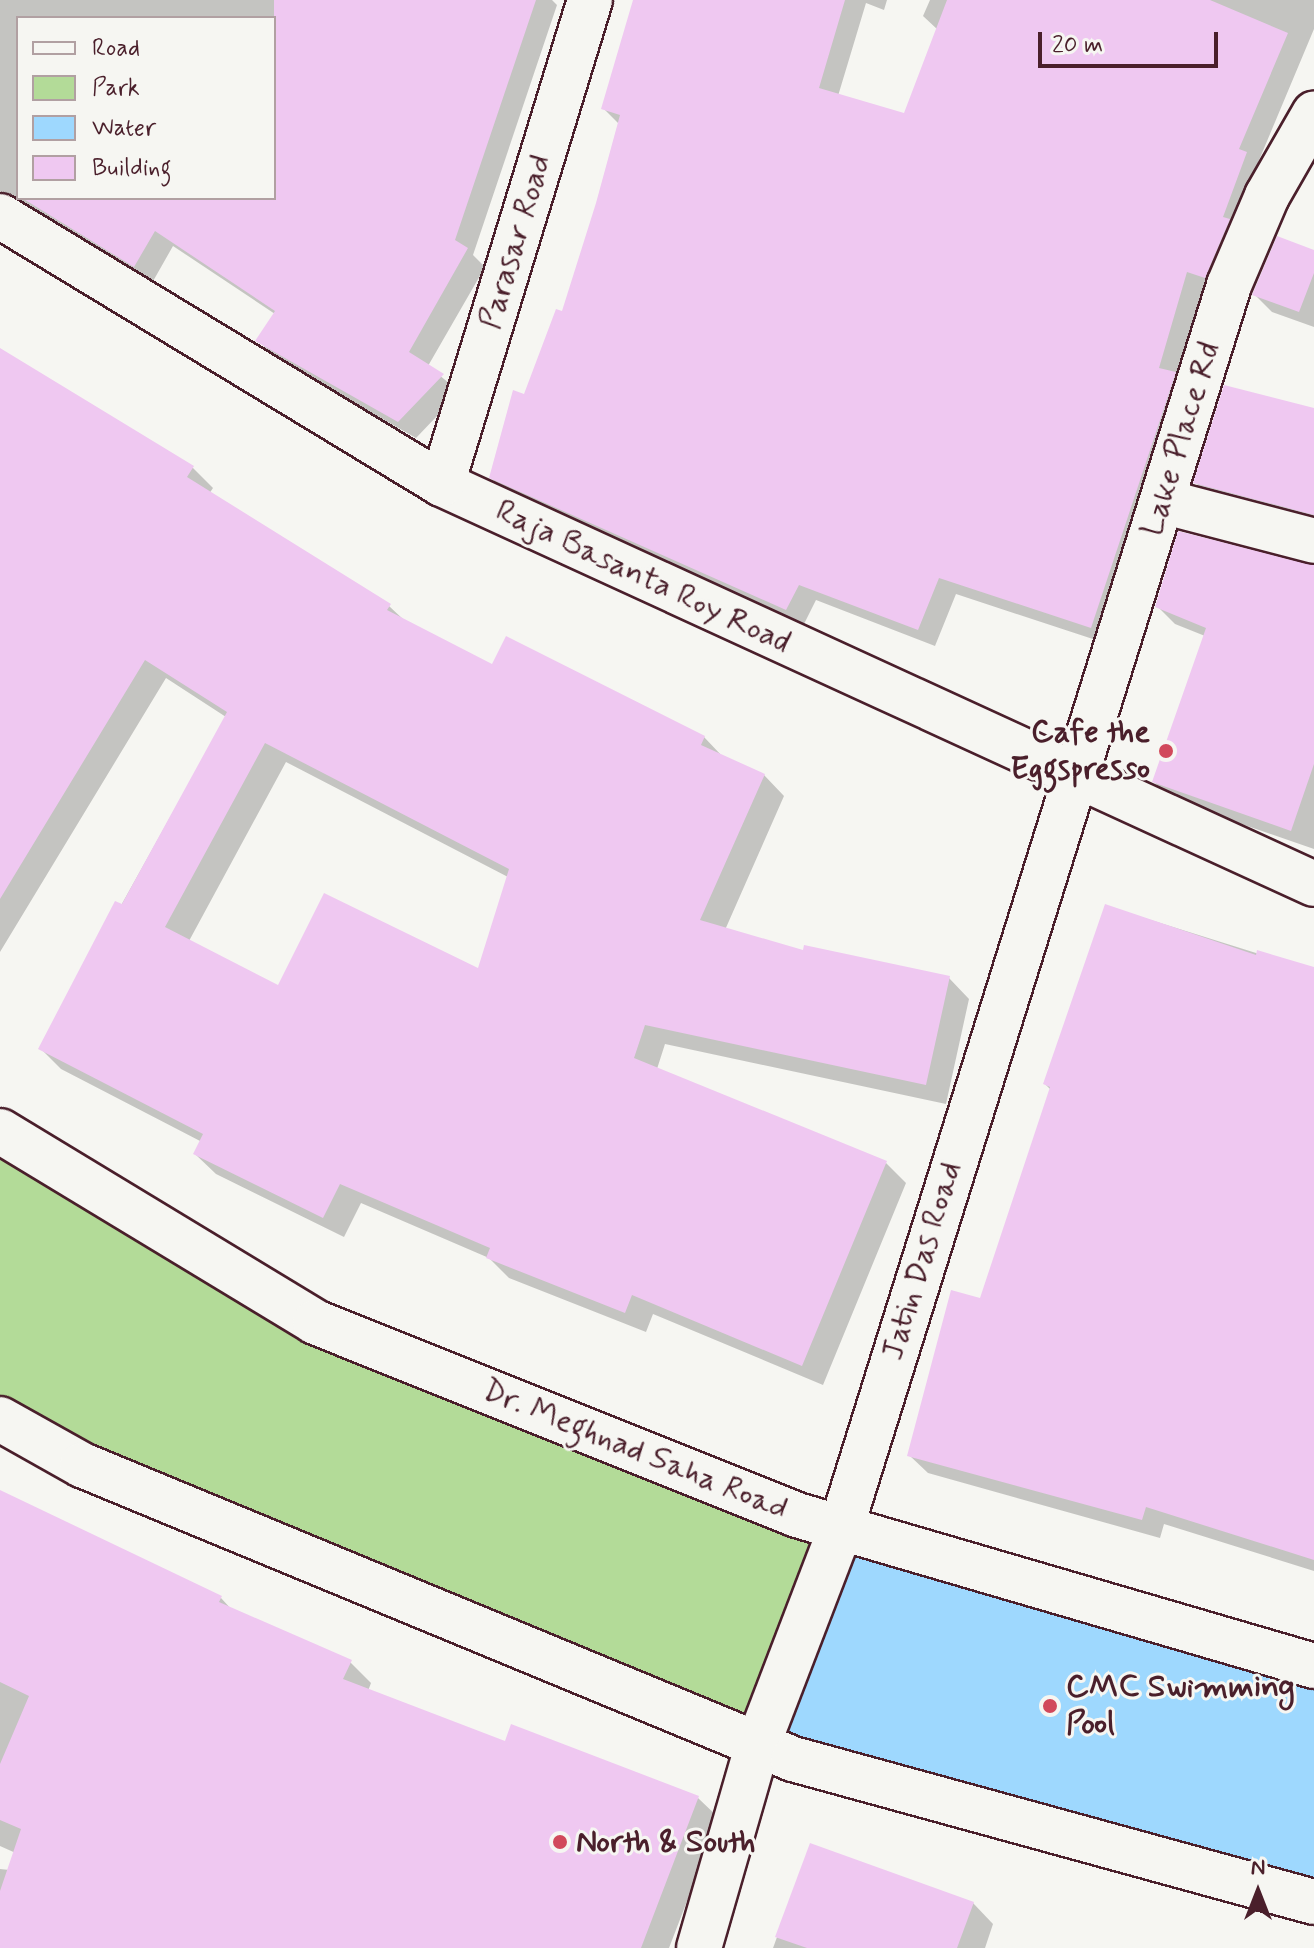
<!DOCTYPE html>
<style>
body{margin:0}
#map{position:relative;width:1314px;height:1948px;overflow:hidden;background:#f6f6f2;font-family:Mynerve,sans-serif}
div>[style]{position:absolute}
.green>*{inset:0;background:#b3db98}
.water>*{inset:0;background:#9ed8fe}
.shadow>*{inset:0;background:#0003}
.building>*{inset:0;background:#efc8f1}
.roads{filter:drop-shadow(2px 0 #4a1f2b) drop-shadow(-2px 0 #4a1f2b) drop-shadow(0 2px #4a1f2b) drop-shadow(0 -2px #4a1f2b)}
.street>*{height:44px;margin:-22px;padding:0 22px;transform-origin:22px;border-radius:22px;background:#f6f6f2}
.secondary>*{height:44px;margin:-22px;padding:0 22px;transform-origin:22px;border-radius:22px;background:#f6f6f2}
.dots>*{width:22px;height:22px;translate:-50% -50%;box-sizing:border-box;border:4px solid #f6f6f2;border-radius:50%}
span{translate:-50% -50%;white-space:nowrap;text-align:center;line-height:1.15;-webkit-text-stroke:6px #f6f6f2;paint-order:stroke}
.street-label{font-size:32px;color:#4a1f2b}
.poi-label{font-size:32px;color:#4a1f2b;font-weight:700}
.right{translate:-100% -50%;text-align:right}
.left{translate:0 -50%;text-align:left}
.legend{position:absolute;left:16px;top:16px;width:260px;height:184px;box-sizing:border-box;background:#f6f6f2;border:2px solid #b1a0a2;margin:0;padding:10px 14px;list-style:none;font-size:24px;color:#4a1f2b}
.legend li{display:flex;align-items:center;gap:16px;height:40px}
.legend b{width:40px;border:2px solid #b1a0a2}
.north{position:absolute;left:1218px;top:1852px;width:80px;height:80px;-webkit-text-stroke:6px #f6f6f2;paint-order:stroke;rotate:0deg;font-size:22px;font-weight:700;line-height:32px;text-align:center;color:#4a1f2b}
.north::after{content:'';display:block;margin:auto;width:28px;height:36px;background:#4a1f2b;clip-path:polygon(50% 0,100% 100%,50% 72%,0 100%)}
.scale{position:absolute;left:1038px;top:32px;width:180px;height:36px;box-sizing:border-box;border:4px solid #4a1f2b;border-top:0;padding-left:10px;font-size:24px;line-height:28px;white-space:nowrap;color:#4a1f2b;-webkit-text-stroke:6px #f6f6f2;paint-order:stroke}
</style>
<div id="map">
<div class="green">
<div style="clip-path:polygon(0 1150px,819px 1538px,754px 1726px,83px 1449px,0 1402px)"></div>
</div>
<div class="water">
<div style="clip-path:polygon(847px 1550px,1314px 1682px,1314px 1881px,894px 1773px,777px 1731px)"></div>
</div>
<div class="shadow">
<div style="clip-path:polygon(evenodd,0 0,552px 0,557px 5px,473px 255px,485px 267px,428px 366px,460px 392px,416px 438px,275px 358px,258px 340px,275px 314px,173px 246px,152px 283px,0 191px,0 0,18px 18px,274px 18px,274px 198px,18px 198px,18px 18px)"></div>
<div style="clip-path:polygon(635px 0,887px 0,884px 10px,866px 3px,838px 96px,905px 116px,938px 30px,923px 16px,930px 0,1314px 0,1314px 29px,1257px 165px,1263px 171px,1222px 294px,1204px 288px,1108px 644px,956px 594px,935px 646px,816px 600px,803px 626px,509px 495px,491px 478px,563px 314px,598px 204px,619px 124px,603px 108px)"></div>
<div style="clip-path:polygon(1314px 252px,1314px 327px,1272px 312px,1254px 294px)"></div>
<div style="clip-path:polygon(evenodd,0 368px,193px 468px,213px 488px,209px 494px,389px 606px,405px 621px,493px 667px,704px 737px,723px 757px,764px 775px,784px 796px,725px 930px,805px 952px,949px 978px,969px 999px,946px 1104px,665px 1044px,657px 1069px,886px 1163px,906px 1183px,823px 1385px,653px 1314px,646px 1332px,509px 1278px,489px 1258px,361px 1203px,344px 1237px,216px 1174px,195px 1154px,202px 1142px,61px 1069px,41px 1049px,226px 717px,166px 678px,0 952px,0 368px,286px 762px,508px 877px,479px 971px,278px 988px,189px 941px,286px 762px)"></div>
<div style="clip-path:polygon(1314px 410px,1314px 527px,1214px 501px,1196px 483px)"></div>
<div style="clip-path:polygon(1314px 566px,1314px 849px,1172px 800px,1154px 782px,1205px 636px,1175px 624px,1157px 606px)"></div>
<div style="clip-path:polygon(1106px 906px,1314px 971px,1314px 1571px,1164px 1524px,1160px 1538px,928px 1473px,909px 1455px,982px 1300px,1051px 1090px,1045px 1084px)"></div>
<div style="clip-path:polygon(0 1491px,221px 1598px,233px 1611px,350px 1662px,371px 1683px,368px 1691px,506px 1743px,698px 1798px,719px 1818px,669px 1948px,0 1948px,0 1869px,67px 1876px,0 1846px)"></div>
<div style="clip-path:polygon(811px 1845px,973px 1903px,993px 1924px,985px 1948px,773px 1948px)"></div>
</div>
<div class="building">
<div style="clip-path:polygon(274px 0,536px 0,455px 240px,468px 248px,409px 352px,444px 374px,398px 422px,255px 341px,275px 311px,155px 231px,134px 267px,22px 198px,274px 198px)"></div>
<div style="clip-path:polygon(633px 0,845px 0,819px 88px,904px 113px,947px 0,1210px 0,1288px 33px,1239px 149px,1247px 152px,1223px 217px,1230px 219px,1205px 278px,1187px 272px,1159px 368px,1176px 372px,1091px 628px,939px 578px,918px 630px,799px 585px,786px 610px,489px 478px,513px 390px,524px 394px,556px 309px,562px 311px,596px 203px,620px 115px,601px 109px)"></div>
<div style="clip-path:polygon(1277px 236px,1314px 250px,1314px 273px,1299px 312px,1252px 295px)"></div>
<div style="clip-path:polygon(evenodd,0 348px,194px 466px,187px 477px,391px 604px,387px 610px,492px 664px,506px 636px,705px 736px,701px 745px,765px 774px,700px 920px,803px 950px,804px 945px,950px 976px,926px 1085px,645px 1025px,634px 1058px,887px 1161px,802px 1366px,632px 1295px,625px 1313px,486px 1258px,490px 1248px,340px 1184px,323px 1218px,193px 1154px,203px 1134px,38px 1049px,115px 901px,122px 904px,227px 712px,145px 660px,0 899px,0 348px,265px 743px,509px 869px,478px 968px,324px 893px,278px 985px,165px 927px,265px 743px)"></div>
<div style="clip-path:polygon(1224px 385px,1314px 408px,1314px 515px,1193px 483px)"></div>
<div style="clip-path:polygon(1178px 531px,1314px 565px,1314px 764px,1291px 831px,1152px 782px,1206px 628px,1155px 607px)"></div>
<div style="clip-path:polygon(1105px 904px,1256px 955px,1257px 950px,1314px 967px,1314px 1560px,1146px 1507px,1142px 1520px,907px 1456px,951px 1290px,980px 1298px,1050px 1087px,1043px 1084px)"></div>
<div style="clip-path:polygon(0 1490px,222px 1596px,219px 1602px,352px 1660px,343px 1679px,505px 1741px,511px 1724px,699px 1796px,641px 1948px,0 1948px,0 1891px,21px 1829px,0 1820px,0 1764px,29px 1696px,0 1682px)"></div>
<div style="clip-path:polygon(810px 1843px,974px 1902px,957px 1948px,807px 1948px,775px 1937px)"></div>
</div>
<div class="roads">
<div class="street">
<div style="left:0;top:216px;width:517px;rotate:31.23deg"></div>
<div style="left:442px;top:484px;width:959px;rotate:24.64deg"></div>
<div style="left:442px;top:484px;width:506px;rotate:-73deg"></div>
<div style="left:1162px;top:501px;width:157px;rotate:14.7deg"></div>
<div style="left:699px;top:1948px;width:212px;rotate:-73.9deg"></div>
<div style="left:758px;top:1744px;width:231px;rotate:-69deg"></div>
<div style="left:841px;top:1528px;width:1302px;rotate:-72.66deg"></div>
<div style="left:1229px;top:285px;width:97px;rotate:-66.9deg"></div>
<div style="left:1267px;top:196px;width:95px;rotate:-60.2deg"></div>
</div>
<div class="secondary">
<div style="left:0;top:1131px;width:368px;rotate:31.2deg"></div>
<div style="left:315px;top:1322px;width:519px;rotate:21.82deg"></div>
<div style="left:797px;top:1515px;width:539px;rotate:16.28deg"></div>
<div style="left:0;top:1419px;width:94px;rotate:29.3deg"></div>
<div style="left:82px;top:1465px;width:769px;rotate:22.47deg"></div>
<div style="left:793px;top:1759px;width:540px;rotate:15.35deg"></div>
</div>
</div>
<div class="dots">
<div style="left:1166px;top:751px;background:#d1495b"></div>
<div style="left:1050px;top:1706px;background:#d1495b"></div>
<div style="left:560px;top:1842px;background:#d1495b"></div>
</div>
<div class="street-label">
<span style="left:516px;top:242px;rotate:-73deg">Parasar Road</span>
<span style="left:1181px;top:439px;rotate:-73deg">Lake Place Rd</span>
<span style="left:643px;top:577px;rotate:25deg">Raja Basanta Roy Road</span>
<span style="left:922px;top:1261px;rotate:-73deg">Jatin Das Road</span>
<span style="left:635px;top:1450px;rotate:22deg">Dr. Meghnad Saha Road</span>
</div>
<div class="poi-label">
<span class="right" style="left:1150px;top:751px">Cafe the<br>Eggspresso</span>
<span class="left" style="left:1066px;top:1706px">CMC Swimming<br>Pool</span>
<span class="left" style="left:576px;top:1842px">North &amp; South</span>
</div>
<ul class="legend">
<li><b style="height:10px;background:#f6f6f2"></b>Road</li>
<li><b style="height:22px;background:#b3db98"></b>Park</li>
<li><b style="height:22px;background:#9ed8fe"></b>Water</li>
<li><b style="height:22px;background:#efc8f1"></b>Building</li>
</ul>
<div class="north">N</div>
<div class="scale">20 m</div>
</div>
